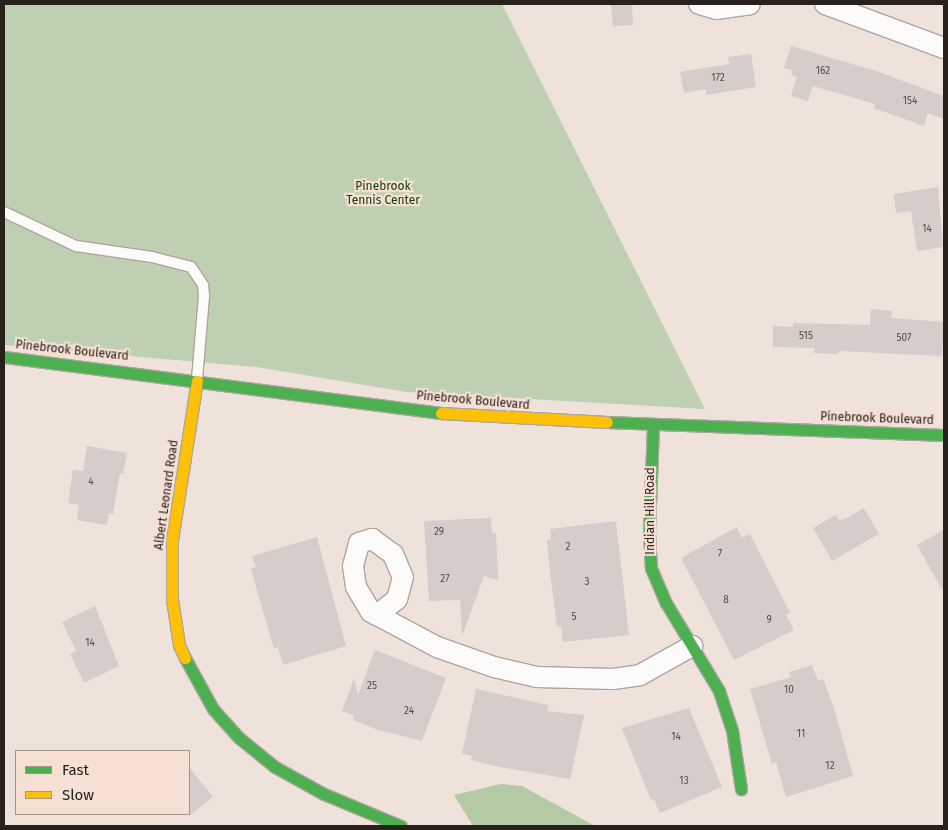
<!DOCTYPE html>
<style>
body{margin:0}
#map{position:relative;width:948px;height:830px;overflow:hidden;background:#eee2db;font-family:"Fira Sans",sans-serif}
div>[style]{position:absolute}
.green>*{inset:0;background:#becfb2}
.forest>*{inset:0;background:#b4c9a6}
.building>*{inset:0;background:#d6ccca}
.roads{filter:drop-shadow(1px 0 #aea5a0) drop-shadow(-1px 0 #aea5a0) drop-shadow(0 1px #aea5a0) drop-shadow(0 -1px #aea5a0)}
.lane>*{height:10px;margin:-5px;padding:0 5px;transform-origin:5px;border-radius:5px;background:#fcfbfa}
.street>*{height:20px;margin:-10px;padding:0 10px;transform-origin:10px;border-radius:10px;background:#fcfbfa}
.fast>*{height:11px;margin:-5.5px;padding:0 5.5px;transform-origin:5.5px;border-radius:5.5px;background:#4caf50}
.slow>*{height:11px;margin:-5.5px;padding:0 5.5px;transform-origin:5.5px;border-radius:5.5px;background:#ffc107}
span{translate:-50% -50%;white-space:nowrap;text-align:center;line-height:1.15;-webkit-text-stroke:4.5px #f6dfd3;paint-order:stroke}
.number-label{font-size:10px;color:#544b47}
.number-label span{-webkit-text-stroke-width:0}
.park-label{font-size:12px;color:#0f4005}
.street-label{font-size:12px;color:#28201b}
.frame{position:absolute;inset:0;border:5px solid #28201b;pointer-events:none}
.legend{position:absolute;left:15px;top:750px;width:175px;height:65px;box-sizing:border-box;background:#f6dfd3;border:1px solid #a49389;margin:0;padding:6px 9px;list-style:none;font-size:15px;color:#28201b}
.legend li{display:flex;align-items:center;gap:10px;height:25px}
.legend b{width:25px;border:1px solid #a49389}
</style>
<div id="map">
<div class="green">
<div style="clip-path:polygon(4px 4px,502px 4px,705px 409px,407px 392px,257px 367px,4px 345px)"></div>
</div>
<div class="forest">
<div style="clip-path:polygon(501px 784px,522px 786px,595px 826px,473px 826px,454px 795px)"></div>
</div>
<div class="building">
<div style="clip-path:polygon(611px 4px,632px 4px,633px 25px,613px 26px)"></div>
<div style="clip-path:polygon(791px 46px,876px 71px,944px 96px,944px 119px,928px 113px,924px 126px,874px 108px,875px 104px,813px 86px,808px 101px,791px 96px,797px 77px,791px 75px,793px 70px,784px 68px)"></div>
<div style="clip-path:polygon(751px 54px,756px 87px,706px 95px,706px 89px,684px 93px,680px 72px,729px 64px,728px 57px)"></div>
<div style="clip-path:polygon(938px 187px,943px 247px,917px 251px,911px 211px,896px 213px,894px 194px)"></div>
<div style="clip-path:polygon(871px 309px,892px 311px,891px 318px,944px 322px,942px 356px,839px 351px,838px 354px,814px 353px,815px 348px,773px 347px,773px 326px,793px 327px,793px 323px,870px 325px)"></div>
<div style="clip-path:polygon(87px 446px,127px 453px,123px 474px,120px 473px,113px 514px,109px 513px,107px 525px,77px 520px,79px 505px,68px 503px,73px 470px,83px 471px)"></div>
<div style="clip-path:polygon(864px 508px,879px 534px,832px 561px,813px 528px,836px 515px,839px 520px,845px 519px)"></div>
<div style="clip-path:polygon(491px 518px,492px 533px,496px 533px,498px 580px,484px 576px,462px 636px,460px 600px,429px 601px,424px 521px)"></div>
<div style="clip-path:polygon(616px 521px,629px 635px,563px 642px,561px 626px,557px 626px,550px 573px,547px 540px,551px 540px,550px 529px)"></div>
<div style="clip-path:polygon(737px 527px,742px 538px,750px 534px,790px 613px,786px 615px,794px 630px,734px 660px,681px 558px)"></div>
<div style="clip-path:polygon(944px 530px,944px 593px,917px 545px)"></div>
<div style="clip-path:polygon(317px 537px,346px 646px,283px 665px,278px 647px,274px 649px,258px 594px,251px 568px,256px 567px,252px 556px)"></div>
<div style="clip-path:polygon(95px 606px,119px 666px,84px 683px,70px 654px,76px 651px,62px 622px)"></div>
<div style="clip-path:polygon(375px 650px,446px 678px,422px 741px,378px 730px,353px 720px,354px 716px,342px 711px,354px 678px,358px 695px)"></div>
<div style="clip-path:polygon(812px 665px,818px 681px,823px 679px,834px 708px,853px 776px,786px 797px,776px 762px,772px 764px,750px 689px,791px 677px,789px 672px)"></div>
<div style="clip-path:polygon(476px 689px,548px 705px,547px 711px,584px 715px,570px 779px,499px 767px,471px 760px,472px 756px,462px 754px)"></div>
<div style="clip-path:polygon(689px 708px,722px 787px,660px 813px,654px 799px,651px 800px,622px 728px)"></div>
<div style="clip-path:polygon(189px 767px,213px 797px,189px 816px)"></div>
</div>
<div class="roads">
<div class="lane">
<div style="left:4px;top:212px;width:80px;rotate:25.3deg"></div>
<div style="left:76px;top:246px;width:77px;rotate:8.2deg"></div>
<div style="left:152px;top:257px;width:40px;rotate:14.4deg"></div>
<div style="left:191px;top:267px;width:22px;rotate:56deg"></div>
<div style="left:203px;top:285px;width:11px;rotate:85deg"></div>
<div style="left:204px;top:296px;width:84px;rotate:94.8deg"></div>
</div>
<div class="street">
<div style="left:699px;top:4px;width:18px;rotate:16deg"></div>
<div style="left:716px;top:9px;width:34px;rotate:-8deg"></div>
<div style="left:825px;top:4px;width:127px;rotate:20.3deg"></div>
<div style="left:372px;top:539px;width:26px;rotate:36deg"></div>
<div style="left:393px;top:554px;width:25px;rotate:67deg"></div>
<div style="left:403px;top:577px;width:23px;rotate:105deg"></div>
<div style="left:397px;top:599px;width:26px;rotate:141deg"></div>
<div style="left:377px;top:615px;width:7px;rotate:-153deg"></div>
<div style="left:371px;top:612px;width:29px;rotate:-121deg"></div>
<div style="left:356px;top:587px;width:21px;rotate:-98deg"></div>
<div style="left:353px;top:566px;width:24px;rotate:-75deg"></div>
<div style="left:359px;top:543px;width:14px;rotate:-17deg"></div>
<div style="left:377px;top:615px;width:68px;rotate:28.1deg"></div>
<div style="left:437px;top:647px;width:60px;rotate:19.3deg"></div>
<div style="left:494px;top:667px;width:44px;rotate:13.1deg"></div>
<div style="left:537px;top:677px;width:76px;rotate:1.5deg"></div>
<div style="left:613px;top:679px;width:27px;rotate:-8deg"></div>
<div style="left:640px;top:675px;width:60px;rotate:-29.1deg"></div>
</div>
<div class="fast">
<div style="left:4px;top:357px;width:441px;rotate:7.3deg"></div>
<div style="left:607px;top:422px;width:337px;rotate:2.2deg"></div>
<div style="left:653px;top:426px;width:105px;rotate:92.2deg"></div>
<div style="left:649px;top:531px;width:37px;rotate:87deg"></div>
<div style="left:651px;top:568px;width:38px;rotate:67deg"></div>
<div style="left:666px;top:603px;width:103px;rotate:58.9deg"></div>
<div style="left:719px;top:691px;width:41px;rotate:71.6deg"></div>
<div style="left:732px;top:730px;width:60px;rotate:81.3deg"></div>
<div style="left:185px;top:658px;width:58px;rotate:61.2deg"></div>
<div style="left:213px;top:709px;width:38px;rotate:48deg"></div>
<div style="left:238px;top:737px;width:48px;rotate:39deg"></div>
<div style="left:275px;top:767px;width:56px;rotate:28.9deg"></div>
<div style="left:324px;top:794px;width:83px;rotate:22.6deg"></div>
</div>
<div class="slow">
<div style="left:441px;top:413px;width:166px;rotate:3.1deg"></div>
<div style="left:185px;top:658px;width:14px;rotate:-115deg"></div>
<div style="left:179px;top:645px;width:47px;rotate:-98.7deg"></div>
<div style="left:172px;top:599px;width:59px;rotate:-90deg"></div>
<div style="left:172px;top:540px;width:161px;rotate:-81.1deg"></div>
</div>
</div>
<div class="number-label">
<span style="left:823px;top:72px">162</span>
<span style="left:718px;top:79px">172</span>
<span style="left:910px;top:102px">154</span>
<span style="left:927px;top:230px">14</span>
<span style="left:806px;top:337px">515</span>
<span style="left:904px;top:339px">507</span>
<span style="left:91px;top:483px">4</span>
<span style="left:439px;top:533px">29</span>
<span style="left:568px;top:548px">2</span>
<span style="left:720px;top:555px">7</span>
<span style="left:445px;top:580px">27</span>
<span style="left:587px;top:583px">3</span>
<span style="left:726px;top:601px">8</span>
<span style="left:574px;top:618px">5</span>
<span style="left:769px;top:621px">9</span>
<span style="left:90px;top:644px">14</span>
<span style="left:372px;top:687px">25</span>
<span style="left:789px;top:691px">10</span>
<span style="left:409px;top:712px">24</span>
<span style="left:801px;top:735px">11</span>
<span style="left:676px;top:738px">14</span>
<span style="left:830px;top:767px">12</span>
<span style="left:684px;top:782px">13</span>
</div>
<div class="park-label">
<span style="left:383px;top:194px">Pinebrook<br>Tennis Center</span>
</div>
<div class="street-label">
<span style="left:72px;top:351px;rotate:6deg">Pinebrook Boulevard</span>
<span style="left:473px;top:401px;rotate:5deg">Pinebrook Boulevard</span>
<span style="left:877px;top:419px;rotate:2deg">Pinebrook Boulevard</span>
<span style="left:167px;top:495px;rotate:-82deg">Albert Leonard Road</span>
<span style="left:651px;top:511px;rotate:-90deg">Indian Hill Road</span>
</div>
<div class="frame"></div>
<ul class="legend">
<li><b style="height:6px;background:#4caf50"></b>Fast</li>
<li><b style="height:6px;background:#ffc107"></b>Slow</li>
</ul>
</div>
